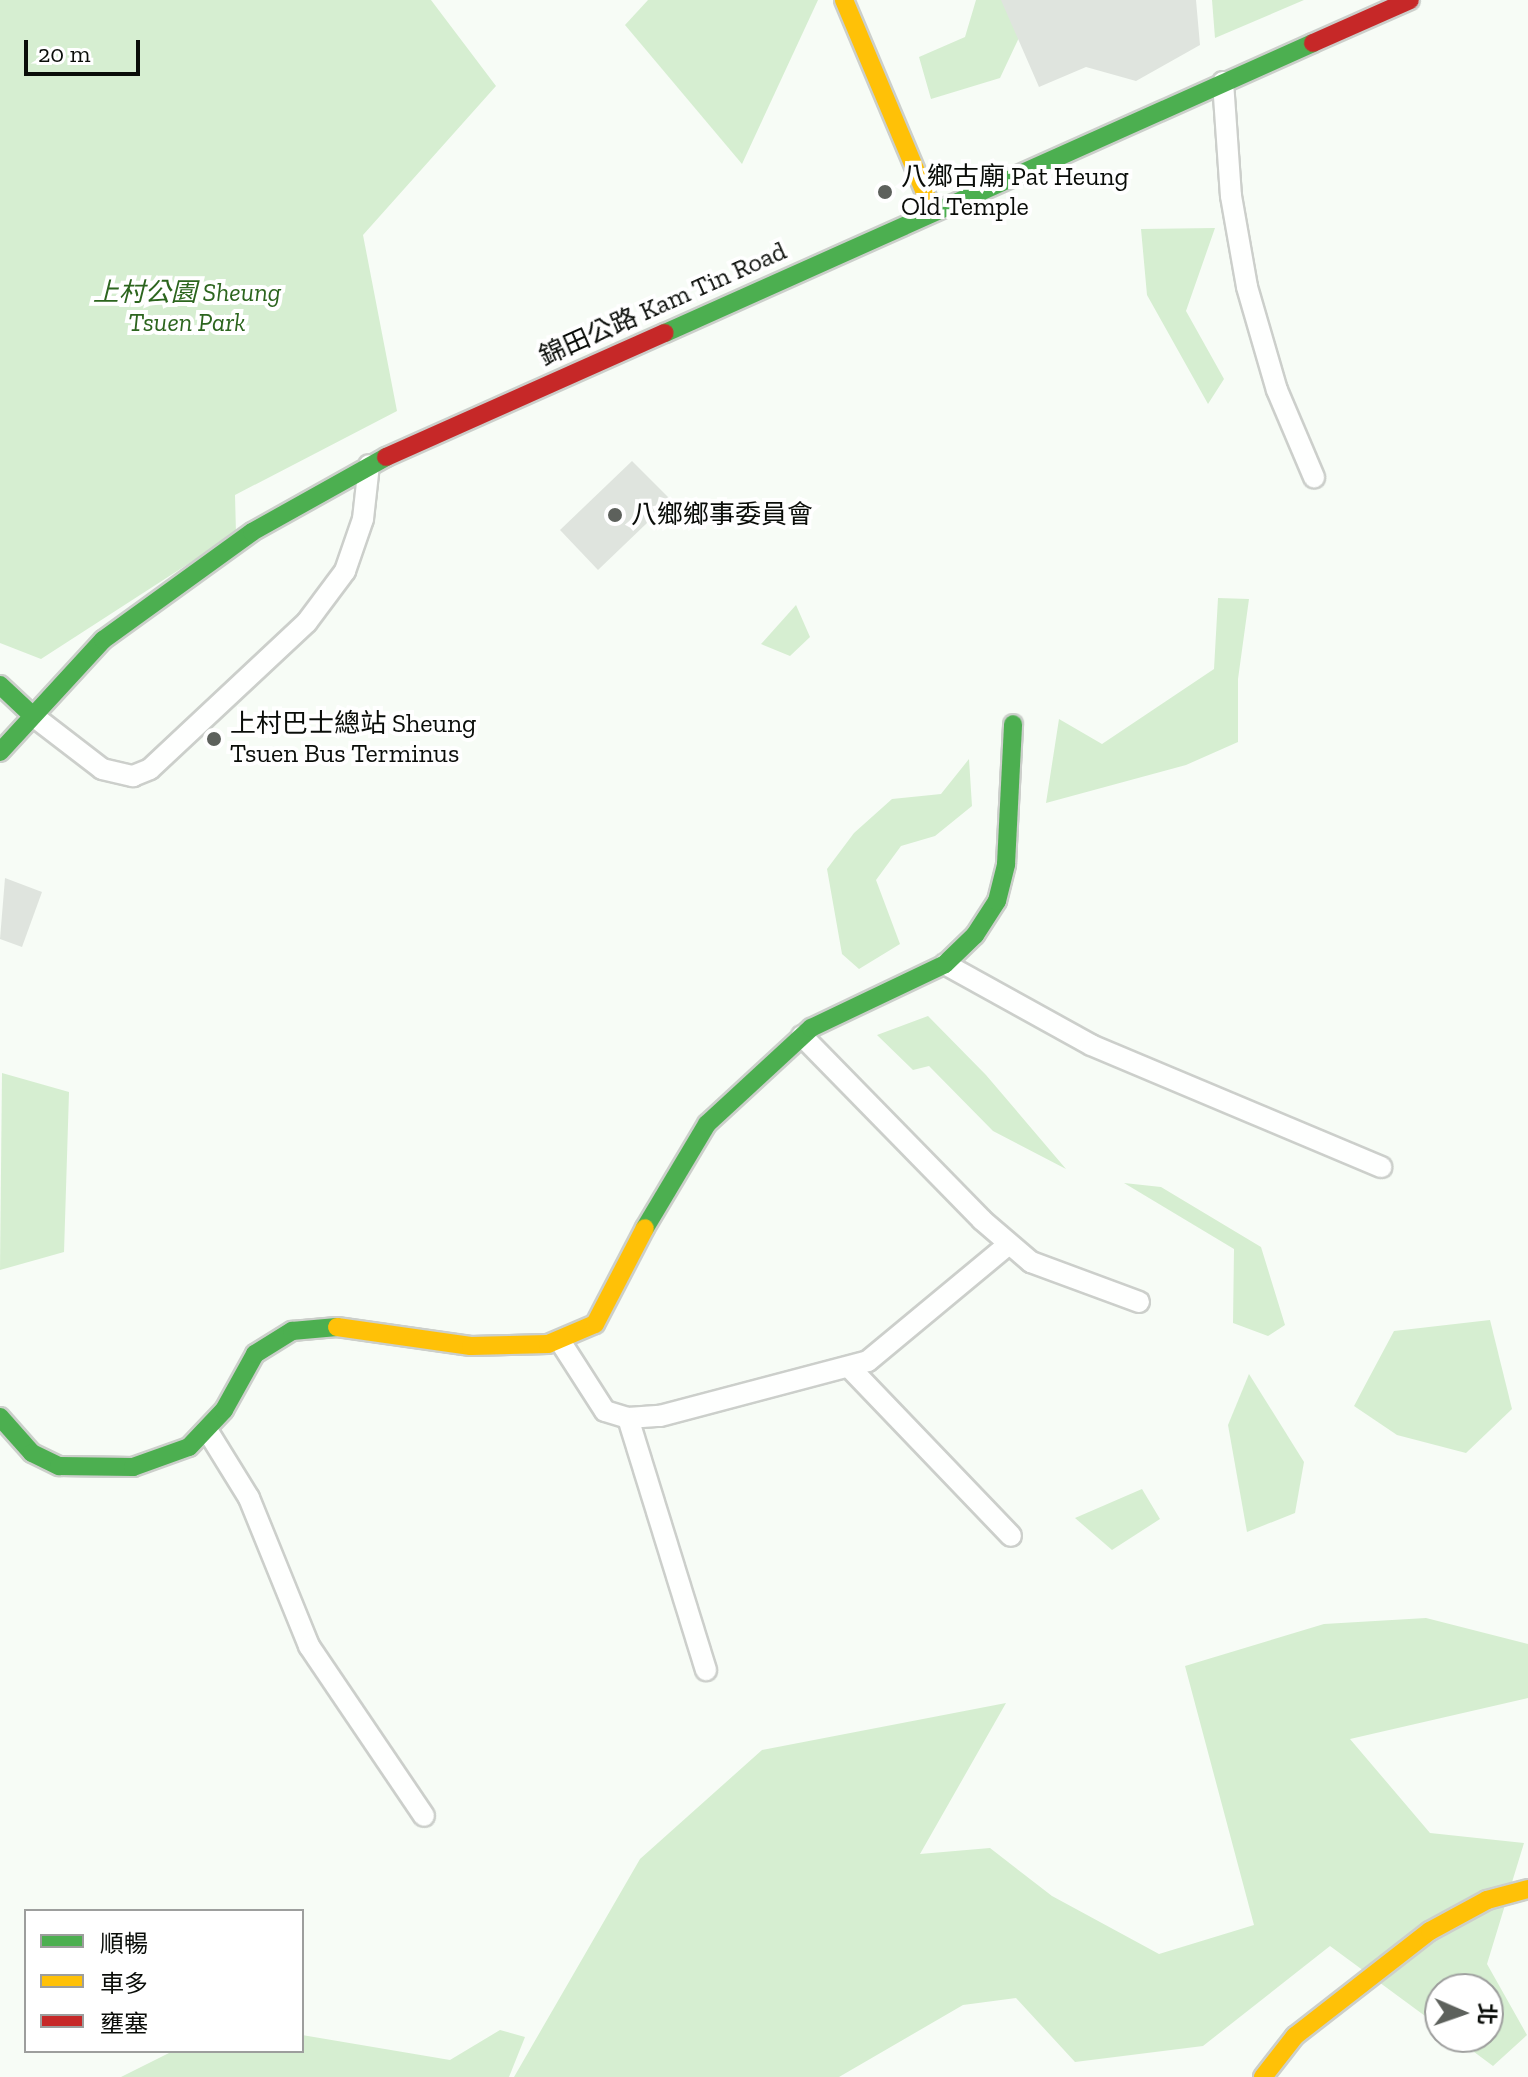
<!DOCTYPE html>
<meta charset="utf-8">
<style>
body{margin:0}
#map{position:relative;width:1528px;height:2077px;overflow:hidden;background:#f7fcf6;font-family:"Zilla Slab","Noto Sans TC",serif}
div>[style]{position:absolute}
.green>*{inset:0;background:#d6eed1}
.building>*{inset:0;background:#dfe4de}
.roads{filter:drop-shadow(2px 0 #cccfcb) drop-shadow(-2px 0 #cccfcb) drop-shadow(0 2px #cccfcb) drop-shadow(0 -2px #cccfcb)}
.lane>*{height:20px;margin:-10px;padding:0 10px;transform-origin:10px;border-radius:10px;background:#fefffe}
.fast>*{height:18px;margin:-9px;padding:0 9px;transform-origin:9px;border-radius:9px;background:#4caf50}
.slow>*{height:18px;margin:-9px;padding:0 9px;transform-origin:9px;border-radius:9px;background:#ffc107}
.jam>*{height:18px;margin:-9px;padding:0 9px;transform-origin:9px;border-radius:9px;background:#c62828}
.dots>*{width:22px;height:22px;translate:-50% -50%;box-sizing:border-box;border:4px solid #fff;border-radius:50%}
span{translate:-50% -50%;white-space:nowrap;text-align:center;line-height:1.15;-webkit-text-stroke:8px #fff;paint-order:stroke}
.poi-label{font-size:26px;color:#0a0d09}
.left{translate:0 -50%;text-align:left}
.park-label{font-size:26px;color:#2c651e;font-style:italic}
.street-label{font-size:26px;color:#0a0d09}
.legend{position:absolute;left:24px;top:1909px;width:280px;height:144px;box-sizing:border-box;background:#fff;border:2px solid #9d9e9d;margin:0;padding:10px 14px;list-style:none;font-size:24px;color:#0a0d09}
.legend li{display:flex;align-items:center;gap:16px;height:40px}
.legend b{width:40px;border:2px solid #9d9e9d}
.north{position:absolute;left:1424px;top:1973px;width:80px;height:80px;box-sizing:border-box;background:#fff;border:2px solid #9d9e9d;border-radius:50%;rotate:92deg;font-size:22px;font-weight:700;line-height:32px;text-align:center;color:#0a0d09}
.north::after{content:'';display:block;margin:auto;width:28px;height:36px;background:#5d615c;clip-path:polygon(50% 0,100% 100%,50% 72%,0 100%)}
.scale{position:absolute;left:24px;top:40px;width:116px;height:36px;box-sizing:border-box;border:4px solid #0a0d09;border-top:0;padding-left:10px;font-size:24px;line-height:28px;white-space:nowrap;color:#0a0d09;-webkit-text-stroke:6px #fff;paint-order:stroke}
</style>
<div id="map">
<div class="green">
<div style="clip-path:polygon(0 0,431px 0,496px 86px,363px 235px,397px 411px,235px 495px,236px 533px,41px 659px,0 643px)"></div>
<div style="clip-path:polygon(648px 0,818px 0,742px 164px,625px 25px)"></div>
<div style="clip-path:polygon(976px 0,1010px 0,1031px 12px,1000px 78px,931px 99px,919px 57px,965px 37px)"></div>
<div style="clip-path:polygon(1212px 0,1304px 0,1215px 38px)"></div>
<div style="clip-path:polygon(1215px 228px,1186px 311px,1224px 379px,1208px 404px,1147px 295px,1141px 229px)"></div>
<div style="clip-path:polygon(1218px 598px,1249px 599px,1238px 679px,1238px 742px,1186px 765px,1046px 803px,1059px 719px,1102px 744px,1214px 669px)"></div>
<div style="clip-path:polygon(796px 605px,810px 637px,790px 656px,761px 644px)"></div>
<div style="clip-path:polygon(969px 759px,972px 806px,935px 836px,901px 846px,876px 880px,900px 944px,859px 969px,842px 954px,827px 869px,854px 833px,892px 799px,941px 794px)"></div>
<div style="clip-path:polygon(928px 1016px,986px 1075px,1066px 1169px,993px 1131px,929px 1066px,913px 1070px,877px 1035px)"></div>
<div style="clip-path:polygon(2px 1073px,69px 1092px,64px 1252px,0 1270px)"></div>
<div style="clip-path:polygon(1124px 1183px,1161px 1187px,1261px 1247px,1285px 1325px,1268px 1336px,1233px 1323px,1234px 1249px)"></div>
<div style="clip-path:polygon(1490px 1320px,1512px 1409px,1466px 1453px,1397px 1435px,1354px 1406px,1394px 1331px)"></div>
<div style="clip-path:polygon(1249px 1374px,1304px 1462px,1295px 1513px,1247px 1532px,1228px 1425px)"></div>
<div style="clip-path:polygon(1142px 1489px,1160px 1519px,1112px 1550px,1075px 1518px)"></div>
<div style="clip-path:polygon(1426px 1618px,1528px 1644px,1528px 1698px,1350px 1739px,1430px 1833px,1524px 1843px,1487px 1964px,1527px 2035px,1493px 2066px,1454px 2037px,1488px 2037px,1488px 1989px,1440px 1989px,1440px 2027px,1330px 1946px,1203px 2046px,1075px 2062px,1016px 1998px,963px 2005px,839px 2077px,514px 2077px,640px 1859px,762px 1750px,1006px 1703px,920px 1854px,990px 1848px,1052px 1896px,1159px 1954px,1254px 1925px,1185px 1666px,1324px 1624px)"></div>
<div style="clip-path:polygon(500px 2030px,525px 2037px,509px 2077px,121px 2077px,173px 2051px,302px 2051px,302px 2035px,450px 2060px)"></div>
</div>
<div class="building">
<div style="clip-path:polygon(1001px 0,1196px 0,1200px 45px,1136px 81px,1086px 67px,1039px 87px)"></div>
<div style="clip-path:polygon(632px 461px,671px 500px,598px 570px,560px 530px)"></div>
<div style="clip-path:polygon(5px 878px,42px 892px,22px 947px,0 939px)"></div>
</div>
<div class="roads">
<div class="lane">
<div style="left:1223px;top:82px;width:114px;rotate:86deg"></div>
<div style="left:1231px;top:196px;width:92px;rotate:80deg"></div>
<div style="left:1247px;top:287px;width:107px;rotate:73.8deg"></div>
<div style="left:1277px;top:390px;width:95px;rotate:67deg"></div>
<div style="left:32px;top:715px;width:88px;rotate:37.6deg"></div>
<div style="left:102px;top:769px;width:32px;rotate:13deg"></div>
<div style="left:133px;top:776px;width:18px;rotate:-22deg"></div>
<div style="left:150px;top:769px;width:215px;rotate:-43.1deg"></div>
<div style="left:307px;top:622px;width:64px;rotate:-53.3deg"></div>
<div style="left:345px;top:571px;width:55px;rotate:-70.9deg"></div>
<div style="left:363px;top:519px;width:54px;rotate:-83.7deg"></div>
<div style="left:945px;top:964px;width:167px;rotate:29deg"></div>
<div style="left:1091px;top:1045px;width:315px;rotate:22.8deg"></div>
<div style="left:802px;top:1036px;width:257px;rotate:45.6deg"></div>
<div style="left:982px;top:1220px;width:65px;rotate:40.6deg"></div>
<div style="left:1031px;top:1262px;width:115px;rotate:20.3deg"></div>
<div style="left:560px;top:1341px;width:83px;rotate:57.3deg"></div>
<div style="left:605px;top:1411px;width:24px;rotate:17deg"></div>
<div style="left:628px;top:1418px;width:32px;rotate:-4deg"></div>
<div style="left:660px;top:1416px;width:215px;rotate:-14.8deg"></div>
<div style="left:868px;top:1361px;width:183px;rotate:-39.7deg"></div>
<div style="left:851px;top:1369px;width:231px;rotate:46.2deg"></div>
<div style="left:628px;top:1418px;width:264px;rotate:72.8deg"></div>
<div style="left:207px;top:1430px;width:80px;rotate:58.3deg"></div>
<div style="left:249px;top:1498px;width:160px;rotate:67.9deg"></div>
<div style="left:309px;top:1646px;width:205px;rotate:55.9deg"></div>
</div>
<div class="fast">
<div style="left:665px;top:333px;width:710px;rotate:-24.11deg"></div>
<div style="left:0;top:685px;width:44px;rotate:43.2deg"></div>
<div style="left:0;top:752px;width:152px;rotate:-47.4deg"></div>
<div style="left:103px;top:640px;width:184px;rotate:-35.9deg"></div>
<div style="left:252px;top:532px;width:154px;rotate:-29.2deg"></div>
<div style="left:645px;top:1228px;width:121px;rotate:-59.2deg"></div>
<div style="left:707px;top:1124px;width:142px;rotate:-42.7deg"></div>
<div style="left:811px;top:1028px;width:148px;rotate:-25.5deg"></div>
<div style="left:945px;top:964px;width:42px;rotate:-44deg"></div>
<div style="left:975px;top:935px;width:40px;rotate:-57.1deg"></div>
<div style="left:997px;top:901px;width:38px;rotate:-76deg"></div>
<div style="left:1006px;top:864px;width:140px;rotate:-87.1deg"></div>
<div style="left:0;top:1417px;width:48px;rotate:48.4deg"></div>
<div style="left:32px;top:1453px;width:30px;rotate:26deg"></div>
<div style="left:59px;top:1466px;width:74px;rotate:0.8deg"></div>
<div style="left:133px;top:1467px;width:59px;rotate:-19.7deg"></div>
<div style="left:189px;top:1447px;width:51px;rotate:-46.6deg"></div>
<div style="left:224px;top:1410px;width:64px;rotate:-61deg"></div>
<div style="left:255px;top:1354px;width:44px;rotate:-31.9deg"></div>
<div style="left:292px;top:1331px;width:45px;rotate:-5.1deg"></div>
</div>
<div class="slow">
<div style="left:844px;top:0;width:227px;rotate:67.2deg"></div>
<div style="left:337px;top:1327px;width:135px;rotate:8.1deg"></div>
<div style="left:471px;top:1346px;width:77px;rotate:-1.5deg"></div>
<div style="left:548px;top:1344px;width:51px;rotate:-23.1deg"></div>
<div style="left:595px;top:1324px;width:108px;rotate:-62.5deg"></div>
<div style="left:1263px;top:2077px;width:52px;rotate:-52deg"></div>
<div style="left:1295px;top:2036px;width:171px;rotate:-37.9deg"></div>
<div style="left:1430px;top:1931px;width:65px;rotate:-28.5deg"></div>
<div style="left:1487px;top:1900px;width:42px;rotate:-15deg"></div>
</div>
<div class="jam">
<div style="left:1313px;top:43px;width:106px;rotate:-23.9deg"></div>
<div style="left:386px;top:457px;width:305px;rotate:-24deg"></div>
</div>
</div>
<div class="dots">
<div style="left:885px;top:192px;background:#5d615c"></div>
<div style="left:615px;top:515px;background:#5d615c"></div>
<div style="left:214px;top:739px;background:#5d615c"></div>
</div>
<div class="poi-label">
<span class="left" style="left:901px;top:192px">八鄉古廟 Pat Heung<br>Old Temple</span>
<span class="left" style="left:631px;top:515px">八鄉鄉事委員會</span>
<span class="left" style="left:230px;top:739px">上村巴士總站 Sheung<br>Tsuen Bus Terminus</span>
</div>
<div class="park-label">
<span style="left:187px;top:308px">上村公園 Sheung<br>Tsuen Park</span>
</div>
<div class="street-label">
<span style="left:663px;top:304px;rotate:-24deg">錦田公路 Kam Tin Road</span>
</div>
<ul class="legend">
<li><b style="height:10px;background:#4caf50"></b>順暢</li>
<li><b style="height:10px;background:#ffc107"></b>車多</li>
<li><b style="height:10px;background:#c62828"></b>壅塞</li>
</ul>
<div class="north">北</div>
<div class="scale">20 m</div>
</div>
